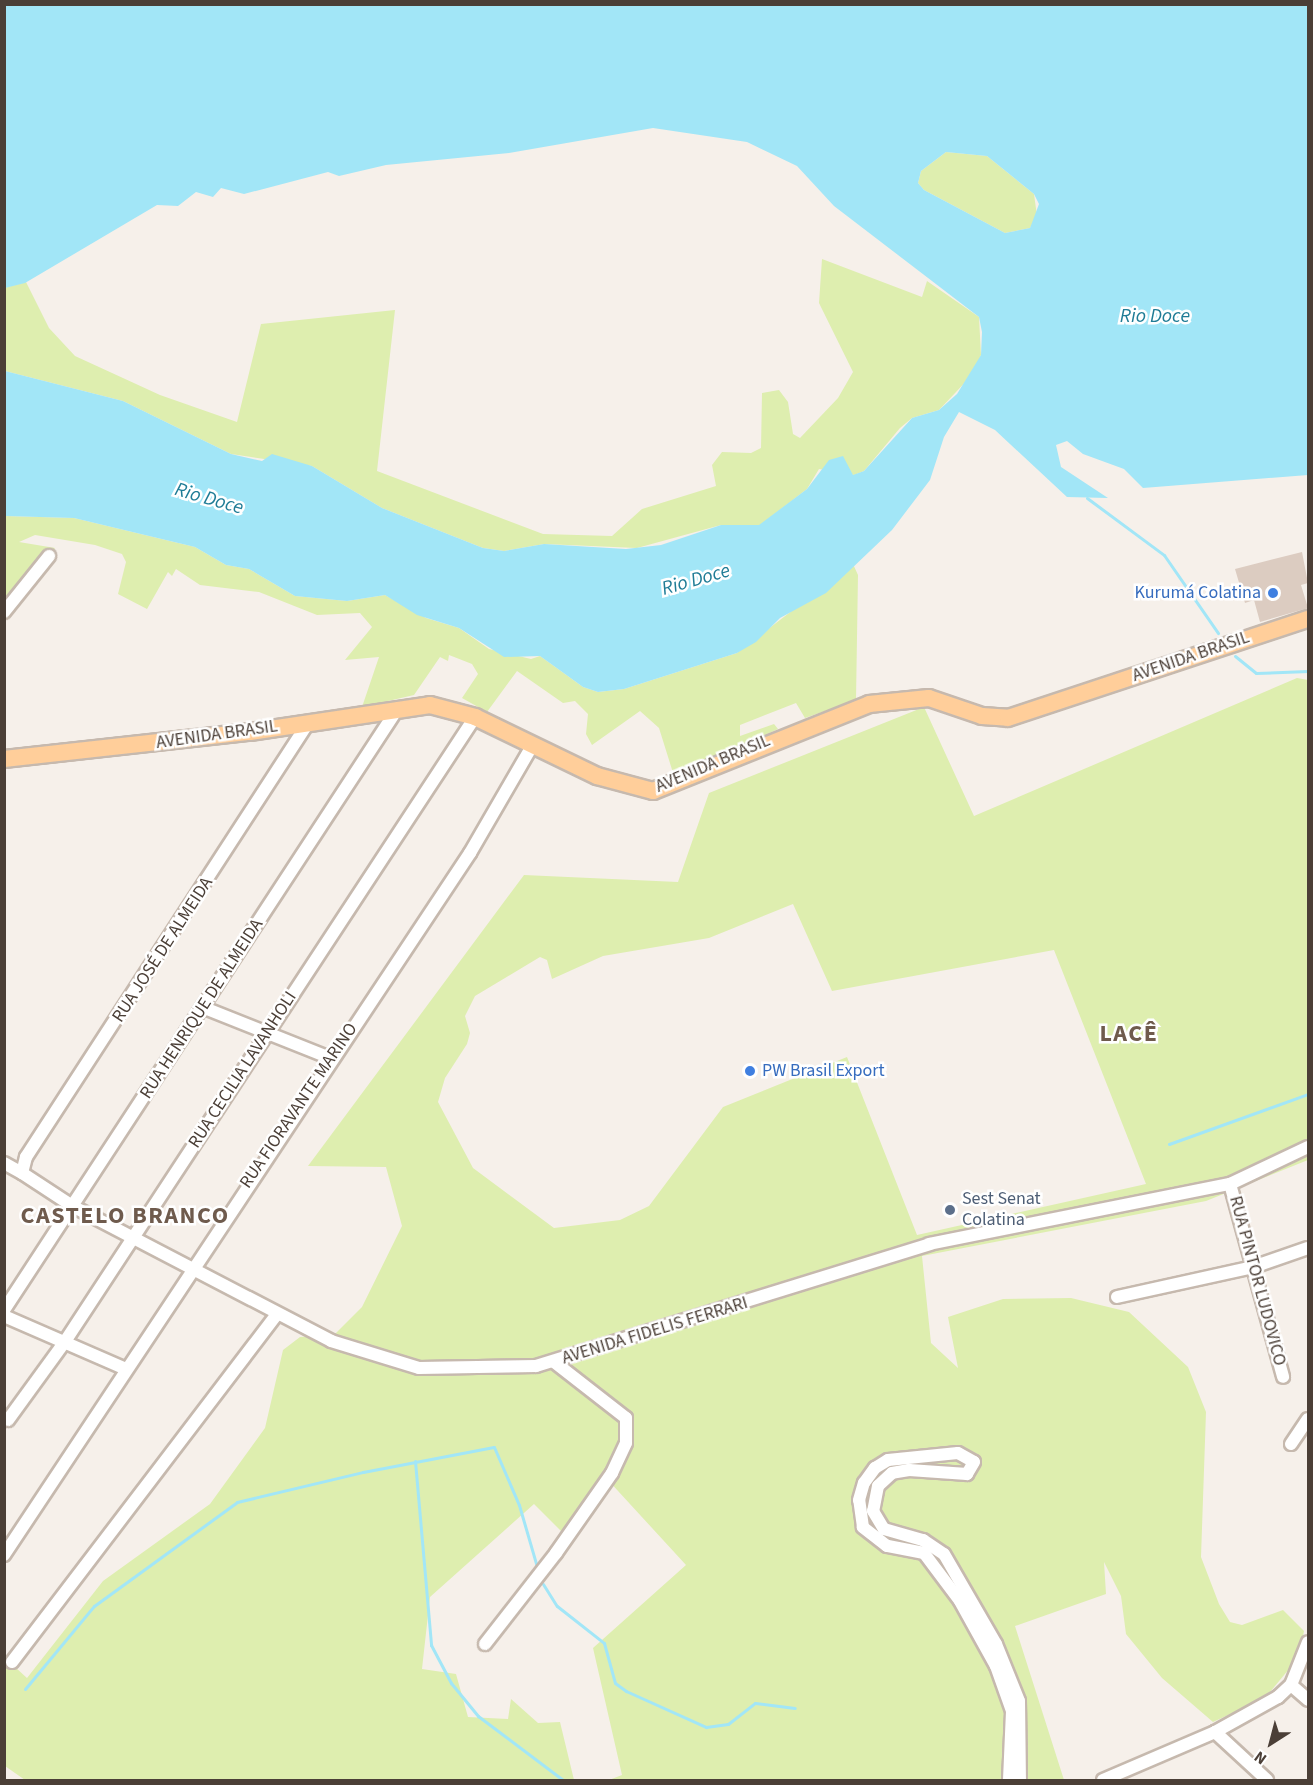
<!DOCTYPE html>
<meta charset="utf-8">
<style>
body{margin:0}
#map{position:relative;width:1313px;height:1785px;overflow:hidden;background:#f6f0ea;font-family:"Source Sans 3",sans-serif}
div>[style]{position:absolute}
.green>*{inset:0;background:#deeeaf}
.water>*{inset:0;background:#a2e6f7}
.stream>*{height:3px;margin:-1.5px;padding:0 1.5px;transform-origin:1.5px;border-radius:1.5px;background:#a2e6f7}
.building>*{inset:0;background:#dcccc1}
.roads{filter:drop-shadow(2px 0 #c6b9ae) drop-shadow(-2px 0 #c6b9ae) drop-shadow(0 2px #c6b9ae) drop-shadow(0 -2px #c6b9ae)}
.minor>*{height:12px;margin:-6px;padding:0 6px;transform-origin:6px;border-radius:6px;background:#fff}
.major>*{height:16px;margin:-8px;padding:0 8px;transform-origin:8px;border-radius:8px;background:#ffce9a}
.dots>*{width:16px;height:16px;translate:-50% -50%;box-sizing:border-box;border:3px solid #fff;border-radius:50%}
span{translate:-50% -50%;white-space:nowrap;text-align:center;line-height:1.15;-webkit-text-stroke:5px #fff;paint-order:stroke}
.shop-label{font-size:18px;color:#366cbe}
.right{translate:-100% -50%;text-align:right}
.left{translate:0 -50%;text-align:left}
.street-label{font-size:18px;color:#4b3f37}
.service-label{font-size:18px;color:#4e5e75}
.water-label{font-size:20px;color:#1f7c96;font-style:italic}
.district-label{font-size:24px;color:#6f5b4d;font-weight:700;letter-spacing:1.5px}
.frame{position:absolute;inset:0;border:6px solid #4b3f37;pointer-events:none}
.north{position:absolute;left:1241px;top:1713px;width:60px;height:60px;-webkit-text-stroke:4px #fff;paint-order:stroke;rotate:216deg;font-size:16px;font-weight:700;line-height:24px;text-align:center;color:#4b3f37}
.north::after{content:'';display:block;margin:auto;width:21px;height:27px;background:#4b3f37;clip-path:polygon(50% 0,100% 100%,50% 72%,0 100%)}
</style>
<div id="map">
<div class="green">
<div style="clip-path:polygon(946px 152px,987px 156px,1034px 194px,1037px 216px,1030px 228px,1005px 233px,924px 190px,918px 183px,921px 171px)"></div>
<div style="clip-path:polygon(822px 259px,922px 297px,927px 281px,979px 317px,981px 355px,973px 374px,939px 410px,912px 418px,900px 428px,864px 471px,854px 475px,819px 469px,807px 489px,759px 526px,721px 525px,637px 548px,544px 544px,504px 551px,483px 548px,382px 508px,312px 466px,231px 454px,123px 401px,5px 371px,4px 288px,26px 282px,49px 328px,75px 356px,160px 395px,237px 422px,261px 324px,395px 310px,377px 471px,543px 534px,612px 536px,642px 509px,716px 486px,712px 465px,722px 452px,751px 453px,761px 448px,762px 393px,779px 390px,788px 402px,793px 434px,800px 438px,838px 398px,853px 372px,819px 303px)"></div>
<div style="clip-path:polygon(5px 516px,74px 518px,195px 547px,226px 565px,249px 569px,295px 596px,347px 601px,385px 595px,426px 618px,459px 628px,489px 649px,531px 659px,540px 656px,583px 687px,598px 692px,624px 689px,737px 653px,853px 564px,858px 575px,856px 700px,805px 718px,796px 703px,740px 725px,740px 736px,774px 724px,778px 729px,674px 776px,659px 728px,640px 711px,592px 745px,586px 734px,588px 714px,575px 701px,563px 703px,517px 671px,487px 712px,462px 698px,478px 674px,472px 664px,449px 655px,448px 661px,440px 657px,414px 695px,362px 707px,379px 657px,345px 660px,372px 627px,360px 613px,317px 615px,259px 592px,200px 585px,176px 569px,172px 576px,168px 572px,147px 609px,118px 594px,126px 562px,122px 554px,95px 545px,35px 535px,19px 542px,55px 548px,5px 607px)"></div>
<div style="clip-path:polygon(evenodd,1297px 678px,1308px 680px,1308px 1160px,1206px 1201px,922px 1256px,931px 1343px,958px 1368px,948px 1317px,1003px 1299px,1071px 1298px,1129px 1312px,1188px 1367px,1206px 1412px,1201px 1557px,1219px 1604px,1230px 1622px,1242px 1625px,1283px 1610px,1304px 1631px,1299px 1657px,1265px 1698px,1213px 1722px,1162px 1678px,1126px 1634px,1121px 1596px,1104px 1562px,1106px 1594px,1015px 1626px,1064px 1780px,609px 1780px,622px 1775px,593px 1648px,686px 1565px,607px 1479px,570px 1540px,534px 1504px,430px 1597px,422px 1669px,456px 1674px,468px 1717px,508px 1719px,511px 1699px,538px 1723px,560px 1722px,574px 1780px,25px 1780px,5px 1766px,4px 1657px,27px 1678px,103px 1581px,210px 1504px,265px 1428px,283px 1350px,300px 1337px,334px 1335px,362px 1307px,402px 1226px,386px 1167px,308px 1166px,524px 875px,678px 882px,709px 793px,924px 707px,974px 816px,1297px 678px,793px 904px,832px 991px,1054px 950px,1146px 1184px,917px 1235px,847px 1057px,723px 1107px,649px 1206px,620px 1220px,554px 1228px,473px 1168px,438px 1102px,445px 1078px,467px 1044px,470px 1033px,465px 1016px,475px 996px,540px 957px,547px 960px,552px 979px,603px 956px,709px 938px,793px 904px)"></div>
</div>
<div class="water">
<div style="clip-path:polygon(evenodd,5px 4px,1308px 5px,1308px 475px,1143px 488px,1124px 469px,1083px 454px,1067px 441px,1056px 445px,1061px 467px,1108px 498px,1067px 497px,995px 430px,959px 412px,944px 437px,930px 480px,892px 530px,826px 593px,780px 618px,756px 642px,737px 653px,624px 689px,598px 692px,583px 687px,540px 656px,504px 657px,459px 628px,417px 615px,385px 595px,347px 601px,295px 596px,249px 569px,226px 565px,195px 547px,74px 518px,5px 516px,5px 371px,123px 401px,231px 454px,262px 461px,272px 454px,312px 466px,382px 508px,483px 548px,504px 551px,544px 544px,626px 549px,661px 545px,721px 525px,759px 525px,807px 489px,829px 460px,843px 456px,853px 475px,864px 471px,912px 418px,939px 410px,957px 394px,981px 355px,982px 332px,979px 317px,834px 206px,797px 166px,747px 142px,653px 128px,509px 153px,386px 165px,339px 176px,328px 172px,244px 194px,221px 188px,213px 197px,196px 192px,178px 206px,157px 205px,25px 283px,5px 288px,5px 4px,946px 152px,987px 156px,1034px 194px,1039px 204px,1030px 228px,1005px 233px,924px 190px,918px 183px,921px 171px,946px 152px)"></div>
</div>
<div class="stream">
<div style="left:1087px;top:498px;width:96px;rotate:36.5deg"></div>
<div style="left:1164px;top:555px;width:95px;rotate:55.3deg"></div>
<div style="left:1235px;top:656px;width:27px;rotate:39deg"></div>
<div style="left:1256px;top:673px;width:52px;rotate:-2.2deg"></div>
<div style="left:1169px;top:1144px;width:148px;rotate:-19.8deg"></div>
<div style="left:415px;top:1461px;width:185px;rotate:85deg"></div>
<div style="left:431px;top:1645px;width:43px;rotate:62.2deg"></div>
<div style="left:451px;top:1683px;width:43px;rotate:50.7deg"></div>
<div style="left:478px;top:1716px;width:106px;rotate:37deg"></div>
<div style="left:543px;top:1584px;width:26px;rotate:58deg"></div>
<div style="left:557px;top:1606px;width:60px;rotate:38.2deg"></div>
<div style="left:604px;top:1643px;width:41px;rotate:74.6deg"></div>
<div style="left:615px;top:1683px;width:14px;rotate:36deg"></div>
<div style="left:626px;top:1691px;width:88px;rotate:24.2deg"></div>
<div style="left:706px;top:1727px;width:22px;rotate:-8deg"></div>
<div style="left:728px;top:1724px;width:34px;rotate:-38deg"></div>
<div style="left:755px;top:1703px;width:40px;rotate:7.1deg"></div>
<div style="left:25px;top:1689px;width:108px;rotate:-50.3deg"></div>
<div style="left:94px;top:1606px;width:177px;rotate:-36deg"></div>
<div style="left:237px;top:1502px;width:130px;rotate:-13.4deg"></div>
<div style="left:363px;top:1472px;width:133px;rotate:-10.8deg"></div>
<div style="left:494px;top:1447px;width:63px;rotate:66.7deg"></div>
<div style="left:519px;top:1505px;width:65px;rotate:73.8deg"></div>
</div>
<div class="building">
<div style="clip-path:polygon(1302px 552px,1308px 583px,1301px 585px,1308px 608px,1260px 622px,1254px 600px,1245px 603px,1235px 569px)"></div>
</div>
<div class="roads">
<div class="minor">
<div style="left:4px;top:612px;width:72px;rotate:-51.2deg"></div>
<div style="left:308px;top:723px;width:518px;rotate:123.01deg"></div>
<div style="left:26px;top:1157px;width:16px;rotate:104deg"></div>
<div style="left:22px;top:1173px;width:62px;rotate:33.2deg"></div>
<div style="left:74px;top:1207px;width:290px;rotate:27.5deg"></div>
<div style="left:331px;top:1341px;width:92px;rotate:17.1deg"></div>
<div style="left:419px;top:1368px;width:117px;rotate:-1deg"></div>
<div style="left:536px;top:1366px;width:412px;rotate:-17.2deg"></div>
<div style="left:929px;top:1244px;width:307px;rotate:-11.3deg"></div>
<div style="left:1230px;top:1184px;width:86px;rotate:-25.4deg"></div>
<div style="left:202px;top:1007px;width:138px;rotate:21.7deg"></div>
<div style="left:4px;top:1163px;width:21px;rotate:29deg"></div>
<div style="left:1230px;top:1184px;width:200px;rotate:74.6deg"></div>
<div style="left:1117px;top:1297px;width:139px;rotate:-12.4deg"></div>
<div style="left:1253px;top:1267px;width:58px;rotate:-19.1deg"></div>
<div style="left:4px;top:1310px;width:719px;rotate:-56.8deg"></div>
<div style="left:4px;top:1316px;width:133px;rotate:23.5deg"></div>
<div style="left:8px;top:1420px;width:95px;rotate:-54deg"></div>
<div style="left:64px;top:1343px;width:749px;rotate:-56.71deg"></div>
<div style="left:1291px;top:1444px;width:30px;rotate:-56deg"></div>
<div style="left:4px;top:1555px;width:843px;rotate:-56.42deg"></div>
<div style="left:470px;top:853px;width:124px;rotate:-59.9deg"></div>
<div style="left:485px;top:1644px;width:115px;rotate:-52deg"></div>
<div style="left:556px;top:1553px;width:98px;rotate:-55deg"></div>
<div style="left:612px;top:1473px;width:33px;rotate:-65deg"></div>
<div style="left:626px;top:1443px;width:25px;rotate:-90deg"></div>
<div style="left:626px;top:1418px;width:91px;rotate:-142.1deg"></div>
<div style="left:12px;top:1662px;width:436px;rotate:-52.7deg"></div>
<div style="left:1291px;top:1685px;width:23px;rotate:41deg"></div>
<div style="left:1215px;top:1732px;width:71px;rotate:42.7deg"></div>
<div style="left:1009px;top:1780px;width:69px;rotate:-87.5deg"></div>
<div style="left:1012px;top:1711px;width:48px;rotate:-109.6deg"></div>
<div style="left:996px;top:1666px;width:74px;rotate:-119deg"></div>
<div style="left:960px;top:1601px;width:60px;rotate:-126.9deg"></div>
<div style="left:924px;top:1553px;width:38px;rotate:-169deg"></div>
<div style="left:887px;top:1546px;width:31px;rotate:-142deg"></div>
<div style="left:863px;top:1527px;width:27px;rotate:-98deg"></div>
<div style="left:859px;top:1500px;width:18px;rotate:-74deg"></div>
<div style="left:864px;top:1483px;width:19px;rotate:-54deg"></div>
<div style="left:875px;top:1468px;width:15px;rotate:-32deg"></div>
<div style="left:888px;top:1460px;width:70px;rotate:-5.7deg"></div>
<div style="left:958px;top:1453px;width:18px;rotate:29deg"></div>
<div style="left:974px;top:1462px;width:14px;rotate:120deg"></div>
<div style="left:967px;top:1474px;width:58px;rotate:-176.1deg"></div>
<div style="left:909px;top:1470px;width:17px;rotate:170deg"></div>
<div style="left:892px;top:1473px;width:19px;rotate:137deg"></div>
<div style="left:878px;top:1486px;width:25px;rotate:101deg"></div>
<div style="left:873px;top:1511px;width:21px;rotate:59deg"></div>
<div style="left:884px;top:1529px;width:41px;rotate:15.8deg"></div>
<div style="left:923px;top:1540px;width:25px;rotate:34deg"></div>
<div style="left:944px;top:1554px;width:104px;rotate:60deg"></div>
<div style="left:996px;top:1644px;width:61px;rotate:68deg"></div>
<div style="left:1019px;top:1701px;width:79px;rotate:89.3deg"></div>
<div style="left:1103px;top:1780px;width:122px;rotate:-23.2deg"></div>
<div style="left:1215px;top:1732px;width:72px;rotate:-29.1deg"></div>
<div style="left:1278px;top:1697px;width:18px;rotate:-43deg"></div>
<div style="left:1291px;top:1685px;width:46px;rotate:-68.4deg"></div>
</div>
<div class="major">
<div style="left:4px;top:759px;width:247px;rotate:-6.3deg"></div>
<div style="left:250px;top:732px;width:182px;rotate:-8.5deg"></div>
<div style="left:430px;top:705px;width:47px;rotate:14.9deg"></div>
<div style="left:475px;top:717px;width:136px;rotate:25.8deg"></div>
<div style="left:597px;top:776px;width:58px;rotate:15deg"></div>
<div style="left:653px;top:791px;width:233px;rotate:-21.9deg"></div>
<div style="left:869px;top:704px;width:60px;rotate:-5.7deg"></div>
<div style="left:929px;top:698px;width:56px;rotate:18.8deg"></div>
<div style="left:982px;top:716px;width:26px;rotate:4deg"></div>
<div style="left:1008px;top:718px;width:316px;rotate:-18.3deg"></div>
</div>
</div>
<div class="dots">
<div style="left:1273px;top:593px;background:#3f7fe0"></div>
<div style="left:750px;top:1071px;background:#3f7fe0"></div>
<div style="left:950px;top:1210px;background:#5c6f8a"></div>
</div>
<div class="shop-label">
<span class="right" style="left:1261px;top:593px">Kurumá Colatina</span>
<span class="left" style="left:762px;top:1071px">PW Brasil Export</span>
</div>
<div class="street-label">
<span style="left:1191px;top:657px;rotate:-19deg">AVENIDA BRASIL</span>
<span style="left:217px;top:735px;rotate:-8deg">AVENIDA BRASIL</span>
<span style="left:713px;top:764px;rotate:-23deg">AVENIDA BRASIL</span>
<span style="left:163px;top:950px;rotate:-57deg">RUA JOSÉ DE ALMEIDA</span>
<span style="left:202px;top:1009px;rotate:-57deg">RUA HENRIQUE DE ALMEIDA</span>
<span style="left:243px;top:1070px;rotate:-57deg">RUA CECILIA LAVANHOLI</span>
<span style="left:299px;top:1106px;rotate:-56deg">RUA FIORAVANTE MARINO</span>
<span style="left:1257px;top:1281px;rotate:75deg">RUA PINTOR LUDOVICO</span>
<span style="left:655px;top:1331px;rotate:-17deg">AVENIDA FIDELIS FERRARI</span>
</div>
<div class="service-label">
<span class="left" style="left:962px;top:1210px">Sest Senat<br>Colatina</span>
</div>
<div class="water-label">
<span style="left:1155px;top:316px">Rio Doce</span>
<span style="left:209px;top:499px;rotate:16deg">Rio Doce</span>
<span style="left:696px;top:580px;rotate:-16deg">Rio Doce</span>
</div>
<div class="district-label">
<span style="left:1129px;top:1034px">LACÊ</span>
<span style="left:125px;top:1216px">CASTELO BRANCO</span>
</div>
<div class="frame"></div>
<div class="north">N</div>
</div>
